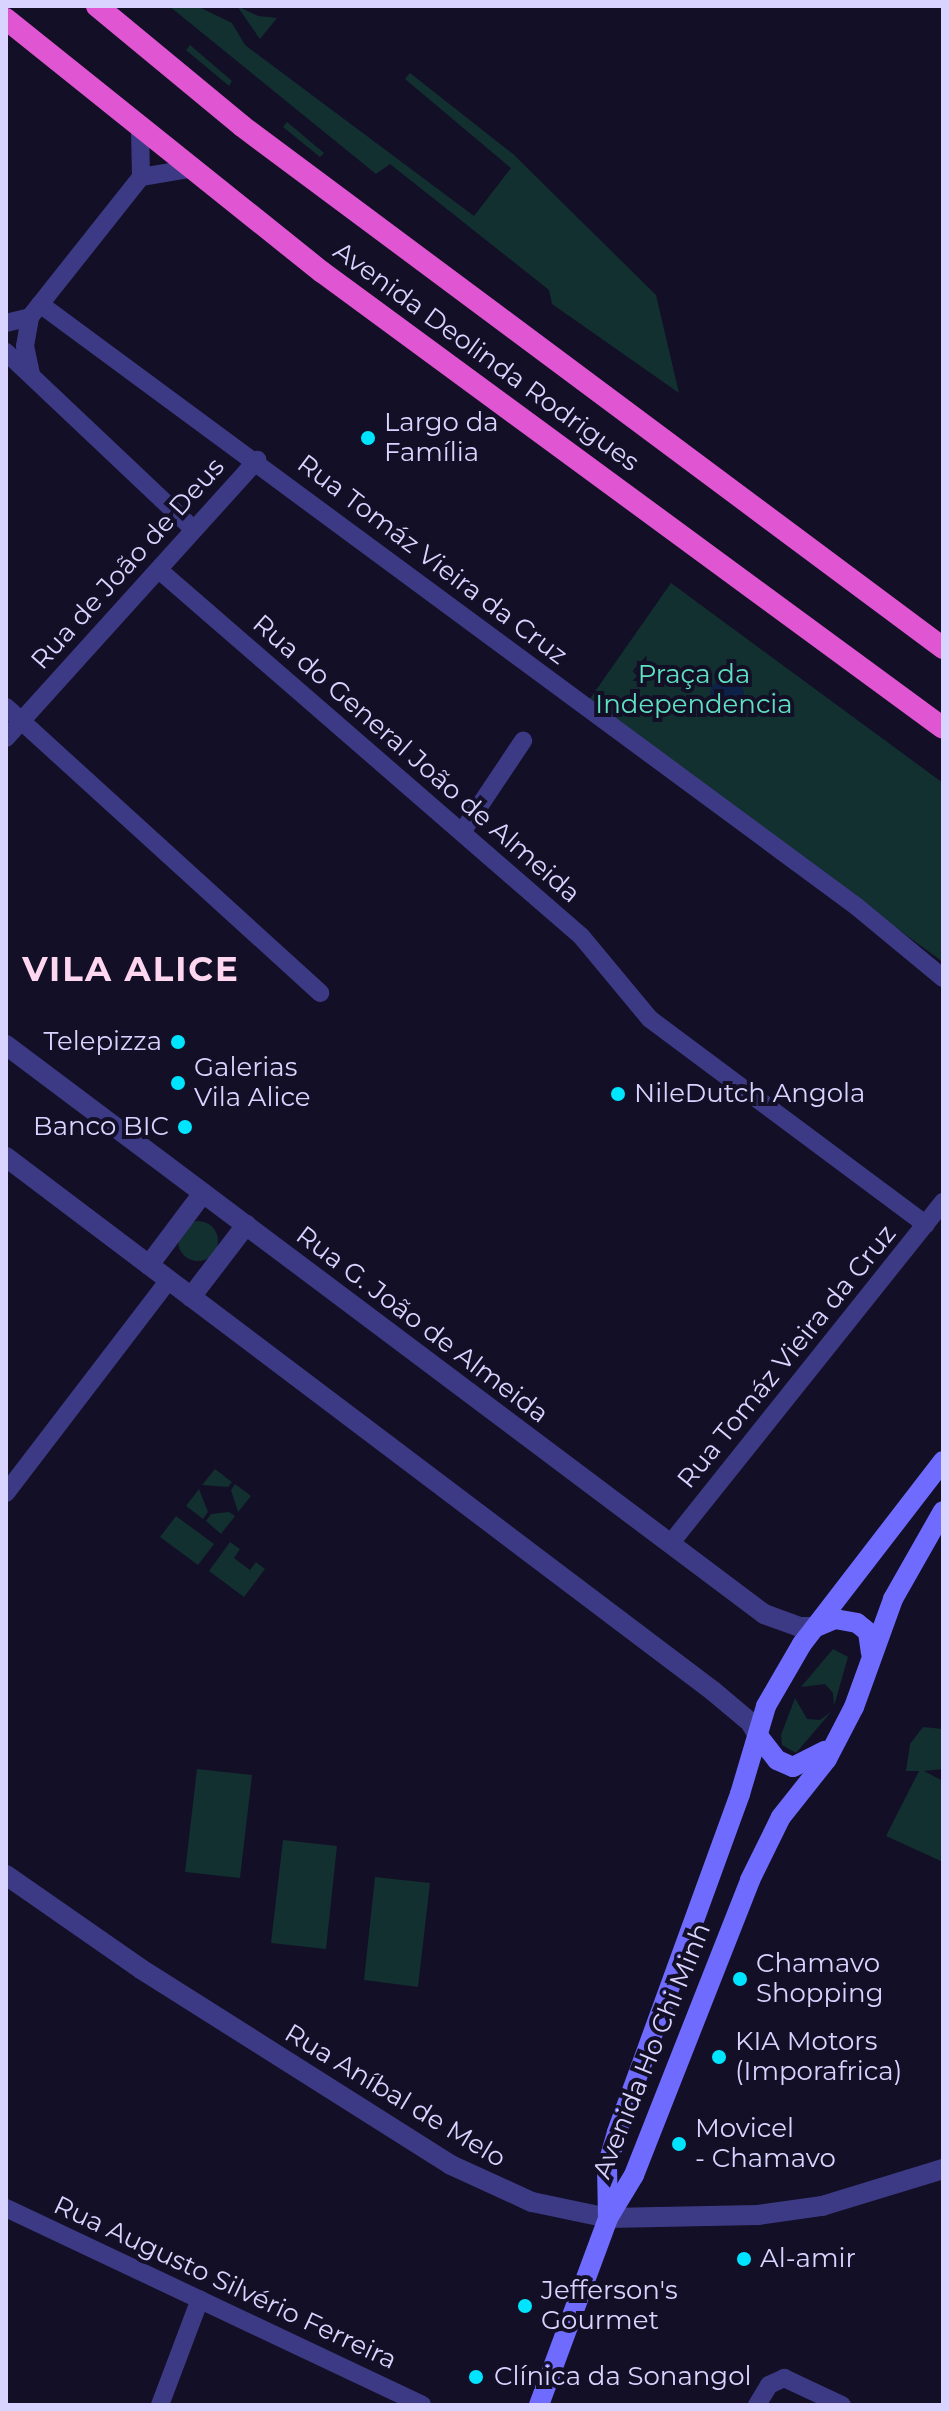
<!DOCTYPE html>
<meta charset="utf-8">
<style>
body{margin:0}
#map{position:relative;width:949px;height:2411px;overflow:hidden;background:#130f26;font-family:Montserrat,sans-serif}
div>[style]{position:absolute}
.green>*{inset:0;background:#12302f}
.round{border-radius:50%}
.water>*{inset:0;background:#0c2248}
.minor>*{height:18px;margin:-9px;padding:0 9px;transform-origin:9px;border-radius:9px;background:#3d3a85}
.tertiary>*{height:20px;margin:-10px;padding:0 10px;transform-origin:10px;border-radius:10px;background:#3d3a85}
.secondary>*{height:20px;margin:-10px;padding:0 10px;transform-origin:10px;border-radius:10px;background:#6f6bff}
.trunk>*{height:22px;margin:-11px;padding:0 11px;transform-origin:11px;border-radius:11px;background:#e055d1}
.dots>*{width:22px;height:22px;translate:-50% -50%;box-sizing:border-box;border:4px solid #130f26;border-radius:50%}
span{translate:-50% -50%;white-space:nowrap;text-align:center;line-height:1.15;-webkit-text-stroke:8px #130f26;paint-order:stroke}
.street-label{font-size:26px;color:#d9d4ff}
.poi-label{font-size:26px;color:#d9d4ff}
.left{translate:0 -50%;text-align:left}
.right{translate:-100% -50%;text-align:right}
.park-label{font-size:26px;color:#5fe0c0}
.district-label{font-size:34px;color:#ffd6f0;font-weight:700;letter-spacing:2px}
.frame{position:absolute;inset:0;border:8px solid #d9d4ff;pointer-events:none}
</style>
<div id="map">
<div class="green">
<div style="clip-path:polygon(169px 6px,197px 6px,232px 23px,245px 45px,474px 216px,511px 168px,405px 79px,410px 73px,513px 154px,656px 295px,679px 393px,552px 304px,549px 290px,390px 164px,376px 174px)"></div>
<div style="clip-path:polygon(237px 6px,258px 16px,277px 18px,260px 39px)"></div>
<div style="clip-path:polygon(190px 45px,232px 81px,229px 86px,186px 50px)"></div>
<div style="clip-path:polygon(287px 122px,324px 153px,320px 157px,283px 127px)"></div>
<div style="clip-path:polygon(671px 583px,943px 783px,943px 962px,587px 703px)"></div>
<div class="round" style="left:178px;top:1221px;width:40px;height:40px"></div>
<div style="clip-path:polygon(215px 1469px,232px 1482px,228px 1487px,202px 1485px)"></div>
<div style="clip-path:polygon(235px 1484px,251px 1496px,238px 1512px,231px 1490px)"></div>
<div style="clip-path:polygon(199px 1489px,208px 1512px,203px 1519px,186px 1506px)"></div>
<div style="clip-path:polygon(229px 1512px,235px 1516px,221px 1534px,206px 1521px,211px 1514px)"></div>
<div style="clip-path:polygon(176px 1516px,214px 1544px,198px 1565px,160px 1537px)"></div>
<div style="clip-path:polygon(230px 1542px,240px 1549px,234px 1558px,250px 1570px,256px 1562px,265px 1569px,244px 1597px,209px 1571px)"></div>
<div style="clip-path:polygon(833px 1649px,848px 1657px,834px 1706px,833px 1693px,825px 1684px,801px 1687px)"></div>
<div style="clip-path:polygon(795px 1698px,807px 1719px,820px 1720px,831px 1712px,796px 1753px,782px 1745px,781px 1735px)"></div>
<div style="clip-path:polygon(923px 1727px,943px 1729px,943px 1769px,924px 1771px,943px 1781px,943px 1862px,886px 1836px,919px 1771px,906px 1771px,910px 1744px)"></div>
<div style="clip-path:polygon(197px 1769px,252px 1775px,240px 1878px,185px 1872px)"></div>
<div style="clip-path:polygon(283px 1840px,337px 1846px,326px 1949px,271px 1943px)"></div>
<div style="clip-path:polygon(375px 1877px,430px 1883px,418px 1987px,364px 1980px)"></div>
</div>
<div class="water">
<div class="round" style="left:710px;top:678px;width:34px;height:34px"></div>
</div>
<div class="minor">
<div style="left:141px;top:177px;width:49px;rotate:-9.5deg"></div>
<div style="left:40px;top:304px;width:1014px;rotate:36.42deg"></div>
<div style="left:856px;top:906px;width:113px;rotate:39.6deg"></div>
<div style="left:6px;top:323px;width:25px;rotate:-14deg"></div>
<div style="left:6px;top:352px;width:257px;rotate:43.4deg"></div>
<div style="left:31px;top:374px;width:29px;rotate:-102deg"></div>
<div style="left:25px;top:346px;width:29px;rotate:-80deg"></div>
<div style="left:30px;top:317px;width:179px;rotate:-51.6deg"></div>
<div style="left:141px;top:177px;width:46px;rotate:-91.2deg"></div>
<div style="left:159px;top:570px;width:559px;rotate:40.94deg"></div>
<div style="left:581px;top:936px;width:108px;rotate:50.3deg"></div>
<div style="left:650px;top:1019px;width:344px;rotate:36.7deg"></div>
<div style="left:6px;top:707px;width:425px;rotate:42.3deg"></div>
<div style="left:6px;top:738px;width:375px;rotate:-47.9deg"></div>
<div style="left:462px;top:832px;width:110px;rotate:-56.2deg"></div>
<div style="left:6px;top:1493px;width:268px;rotate:-52.6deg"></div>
<div style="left:670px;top:1544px;width:438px;rotate:-51.4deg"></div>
<div style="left:6px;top:2208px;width:460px;rotate:25.3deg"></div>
<div style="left:160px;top:2405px;width:113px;rotate:-69.3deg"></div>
<div style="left:757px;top:2405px;width:23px;rotate:-59deg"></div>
<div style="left:769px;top:2385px;width:17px;rotate:-25deg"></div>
<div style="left:784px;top:2378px;width:64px;rotate:25deg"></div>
</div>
<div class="tertiary">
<div style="left:6px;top:1045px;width:948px;rotate:36.89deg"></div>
<div style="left:764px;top:1614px;width:37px;rotate:20deg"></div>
<div style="left:799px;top:1627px;width:17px"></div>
<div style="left:6px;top:1157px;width:886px;rotate:37.06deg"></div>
<div style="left:713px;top:1691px;width:48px;rotate:40deg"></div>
<div style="left:750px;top:1722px;width:17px;rotate:59deg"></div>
<div style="left:149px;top:1265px;width:90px;rotate:-53.1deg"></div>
<div style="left:191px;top:1297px;width:91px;rotate:-52.6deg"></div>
<div style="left:6px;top:1875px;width:165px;rotate:34.8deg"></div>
<div style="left:141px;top:1969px;width:367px;rotate:32.3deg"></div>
<div style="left:451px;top:2165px;width:89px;rotate:24.6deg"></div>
<div style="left:532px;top:2202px;width:78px;rotate:11.9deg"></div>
<div style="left:608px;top:2218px;width:150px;rotate:-1.1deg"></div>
<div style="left:758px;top:2215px;width:65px;rotate:-8deg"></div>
<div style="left:822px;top:2206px;width:127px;rotate:-17deg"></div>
</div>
<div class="secondary">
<div style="left:816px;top:1627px;width:21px;rotate:-23deg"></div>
<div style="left:835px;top:1619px;width:22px;rotate:10deg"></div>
<div style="left:857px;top:1623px;width:14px;rotate:39deg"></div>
<div style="left:868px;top:1632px;width:21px;rotate:82deg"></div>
<div style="left:759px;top:1737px;width:29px;rotate:52deg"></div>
<div style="left:777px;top:1760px;width:17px;rotate:24deg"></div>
<div style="left:793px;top:1767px;width:36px;rotate:-27deg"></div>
<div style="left:608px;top:2218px;width:51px;rotate:-91.1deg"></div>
<div style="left:607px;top:2167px;width:36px;rotate:-74deg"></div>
<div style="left:617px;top:2132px;width:360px;rotate:-70deg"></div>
<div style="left:740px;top:1794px;width:92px;rotate:-73.5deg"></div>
<div style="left:766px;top:1706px;width:72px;rotate:-59.9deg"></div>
<div style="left:802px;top:1644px;width:231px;rotate:-52.4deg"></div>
<div style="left:539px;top:2405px;width:199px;rotate:-69.7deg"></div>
<div style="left:608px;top:2218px;width:50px;rotate:-58.8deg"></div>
<div style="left:634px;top:2175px;width:317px;rotate:-68.5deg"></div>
<div style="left:750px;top:1880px;width:70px;rotate:-63.8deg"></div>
<div style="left:781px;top:1817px;width:74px;rotate:-51.6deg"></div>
<div style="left:827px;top:1759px;width:59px;rotate:-62.6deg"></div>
<div style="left:854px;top:1707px;width:115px;rotate:-70.1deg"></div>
<div style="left:893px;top:1599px;width:101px;rotate:-60.4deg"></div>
</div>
<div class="trunk">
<div style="left:97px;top:6px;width:188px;rotate:39.6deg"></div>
<div style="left:242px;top:126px;width:874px;rotate:36.67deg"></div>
<div style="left:6px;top:19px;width:405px;rotate:38.7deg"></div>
<div style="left:322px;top:272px;width:770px;rotate:36.29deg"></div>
</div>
<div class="dots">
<div style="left:368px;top:438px;background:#00e5ff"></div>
<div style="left:178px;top:1042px;background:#00e5ff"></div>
<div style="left:178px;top:1083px;background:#00e5ff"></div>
<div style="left:618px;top:1094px;background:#00e5ff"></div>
<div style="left:185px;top:1127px;background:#00e5ff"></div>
<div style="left:740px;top:1979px;background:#00e5ff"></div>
<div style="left:719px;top:2057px;background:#00e5ff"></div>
<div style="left:679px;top:2144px;background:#00e5ff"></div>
<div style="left:744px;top:2259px;background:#00e5ff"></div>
<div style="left:525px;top:2306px;background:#00e5ff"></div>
<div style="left:476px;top:2377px;background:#00e5ff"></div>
</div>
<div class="street-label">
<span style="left:486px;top:357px;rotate:36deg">Avenida Deolinda Rodrigues</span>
<span style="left:432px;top:560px;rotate:37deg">Rua Tomáz Vieira da Cruz</span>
<span style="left:128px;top:564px;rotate:-48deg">Rua de João de Deus</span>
<span style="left:416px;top:759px;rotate:41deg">Rua do General João de Almeida</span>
<span style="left:422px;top:1325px;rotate:37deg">Rua G. João de Almeida</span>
<span style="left:787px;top:1357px;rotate:-51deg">Rua Tomáz Vieira da Cruz</span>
<span style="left:652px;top:2051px;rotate:-68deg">Avenida Ho Chi Minh</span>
<span style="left:395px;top:2096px;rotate:31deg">Rua Aníbal de Melo</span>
<span style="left:225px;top:2283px;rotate:25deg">Rua Augusto Silvério Ferreira</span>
</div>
<div class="poi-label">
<span class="left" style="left:384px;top:438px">Largo da<br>Família</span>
<span class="right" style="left:162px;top:1042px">Telepizza</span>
<span class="left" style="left:194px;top:1083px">Galerias<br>Vila Alice</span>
<span class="left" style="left:634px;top:1094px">NileDutch Angola</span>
<span class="right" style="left:169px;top:1127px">Banco BIC</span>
<span class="left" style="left:756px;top:1979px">Chamavo<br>Shopping</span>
<span class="left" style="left:735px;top:2057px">KIA Motors<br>(Imporafrica)</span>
<span class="left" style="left:695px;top:2144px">Movicel<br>- Chamavo</span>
<span class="left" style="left:760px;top:2259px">Al-amir</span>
<span class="left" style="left:541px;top:2306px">Jefferson's<br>Gourmet</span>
<span class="left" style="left:494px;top:2377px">Clínica da Sonangol</span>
</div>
<div class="park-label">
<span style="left:694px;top:690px">Praça da<br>Independencia</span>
</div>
<div class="district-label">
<span style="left:131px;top:970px">VILA ALICE</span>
</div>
<div class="frame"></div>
</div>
